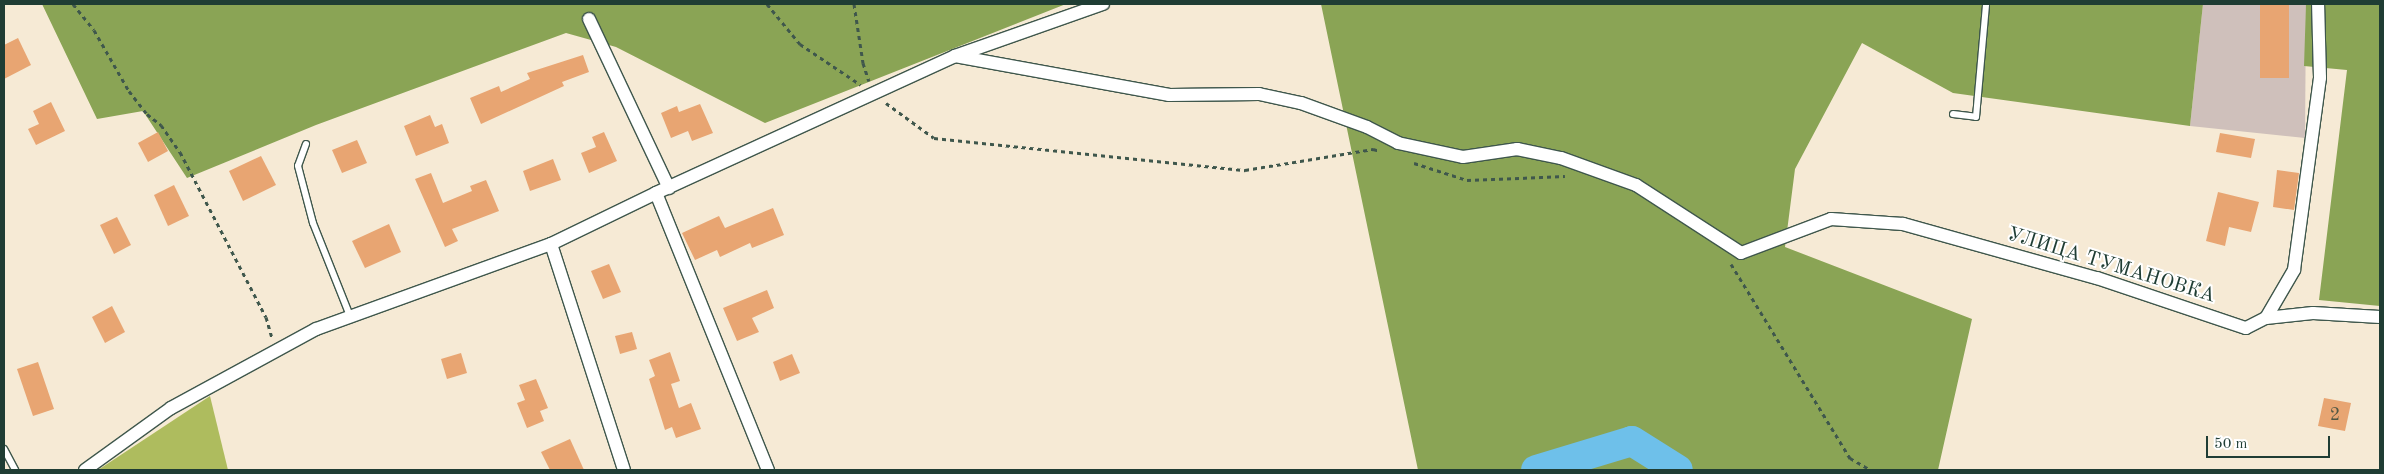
<!DOCTYPE html>
<meta charset="utf-8">
<style>
body{margin:0}
#map{position:relative;width:2384px;height:474px;overflow:hidden;background:#f6ead5;font-family:"Old Standard TT",serif}
div>[style]{position:absolute}
.industrial>*{inset:0;background:#cfc0bb}
.green>*{inset:0;background:#aebc5e}
.forest>*{inset:0;background:#8aa455}
.river>*{height:30px;margin:-15px;padding:0 15px;transform-origin:15px;border-radius:15px;background:#6ec0ea}
.building>*{inset:0;background:#e8a572}
.path>*{height:3px;margin-top:-1.5px;transform-origin:0;background:repeating-linear-gradient(90deg,#3f574c 0 4px,transparent 0 8px)}
.roads{filter:drop-shadow(1px 0 #3f574c) drop-shadow(-1px 0 #3f574c) drop-shadow(0 1px #3f574c) drop-shadow(0 -1px #3f574c)}
.lane>*{height:6px;margin:-3px;padding:0 3px;transform-origin:3px;border-radius:3px;background:#fff}
.street>*{height:12px;margin:-6px;padding:0 6px;transform-origin:6px;border-radius:6px;background:#fff}
span{translate:-50% -50%;white-space:nowrap;text-align:center;line-height:1.15;-webkit-text-stroke:4px #fff;paint-order:stroke}
.number-label{font-size:18px;color:#515744}
.number-label span{-webkit-text-stroke-width:0}
.street-label{font-size:20px;color:#1f3d34}
.frame{position:absolute;inset:0;border:5px solid #1f3d34;pointer-events:none}
.scale{position:absolute;left:2206px;top:436px;width:124px;height:22px;box-sizing:border-box;border:2px solid #1f3d34;border-top:0;padding-left:6px;font-size:15px;line-height:18px;white-space:nowrap;color:#1f3d34;-webkit-text-stroke:4px #fff;paint-order:stroke}
</style>
<div id="map">
<div class="industrial">
<div style="clip-path:polygon(2203px 4px,2306px 4px,2305px 138px,2190px 126px)"></div>
</div>
<div class="green">
<div style="clip-path:polygon(210px 396px,228px 470px,98px 470px)"></div>
</div>
<div class="forest">
<div style="clip-path:polygon(42px 4px,1066px 4px,765px 123px,616px 47px,566px 33px,316px 125px,187px 178px,143px 111px,97px 119px)"></div>
<div style="clip-path:polygon(1321px 4px,2203px 4px,2190px 126px,1953px 93px,1862px 43px,1795px 169px,1785px 247px,1972px 319px,1938px 470px,1418px 470px)"></div>
<div style="clip-path:polygon(2306px 4px,2380px 4px,2380px 306px,2319px 300px,2347px 70px,2304px 66px)"></div>
</div>
<div class="river">
<div style="left:1536px;top:470px;width:100px;rotate:-16.8deg"></div>
<div style="left:1632px;top:441px;width:54px;rotate:32.2deg"></div>
</div>
<div class="building">
<div style="clip-path:polygon(2260px 4px,2289px 4px,2289px 78px,2260px 78px)"></div>
<div style="clip-path:polygon(18px 38px,31px 65px,4px 79px,4px 45px)"></div>
<div style="clip-path:polygon(583px 55px,589px 72px,562px 82px,564px 86px,481px 124px,470px 98px,499px 86px,501px 92px,530px 79px,527px 73px)"></div>
<div style="clip-path:polygon(51px 102px,65px 131px,36px 145px,28px 129px,39px 124px,33px 111px)"></div>
<div style="clip-path:polygon(700px 104px,713px 133px,692px 141px,688px 131px,671px 138px,661px 113px,677px 106px,679px 112px)"></div>
<div style="clip-path:polygon(430px 115px,435px 127px,442px 124px,449px 143px,416px 156px,404px 126px)"></div>
<div style="clip-path:polygon(158px 132px,168px 151px,148px 162px,138px 143px)"></div>
<div style="clip-path:polygon(604px 132px,617px 161px,589px 173px,581px 153px,596px 147px,592px 137px)"></div>
<div style="clip-path:polygon(2220px 133px,2255px 139px,2251px 158px,2216px 152px)"></div>
<div style="clip-path:polygon(357px 140px,367px 163px,342px 173px,332px 150px)"></div>
<div style="clip-path:polygon(261px 156px,276px 185px,243px 201px,229px 171px)"></div>
<div style="clip-path:polygon(553px 159px,561px 180px,530px 191px,523px 171px)"></div>
<div style="clip-path:polygon(2277px 170px,2299px 173px,2294px 210px,2273px 207px)"></div>
<div style="clip-path:polygon(431px 173px,443px 203px,472px 191px,470px 186px,486px 180px,499px 211px,452px 229px,458px 241px,445px 247px,415px 179px)"></div>
<div style="clip-path:polygon(174px 185px,189px 216px,168px 226px,154px 195px)"></div>
<div style="clip-path:polygon(2218px 192px,2259px 202px,2251px 232px,2229px 227px,2225px 246px,2206px 241px)"></div>
<div style="clip-path:polygon(773px 208px,784px 235px,752px 248px,750px 243px,720px 257px,717px 250px,695px 260px,682px 233px,719px 216px,725px 228px)"></div>
<div style="clip-path:polygon(117px 217px,131px 245px,114px 254px,100px 225px)"></div>
<div style="clip-path:polygon(389px 224px,401px 252px,365px 268px,352px 241px)"></div>
<div style="clip-path:polygon(609px 264px,621px 292px,603px 299px,591px 271px)"></div>
<div style="clip-path:polygon(767px 290px,774px 308px,752px 318px,759px 332px,737px 341px,723px 308px)"></div>
<div style="clip-path:polygon(112px 306px,125px 332px,105px 343px,92px 317px)"></div>
<div style="clip-path:polygon(632px 332px,637px 349px,620px 354px,615px 336px)"></div>
<div style="clip-path:polygon(670px 352px,680px 381px,671px 384px,679px 408px,691px 403px,701px 429px,676px 438px,672px 427px,665px 430px,649px 379px,655px 376px,649px 360px)"></div>
<div style="clip-path:polygon(461px 353px,467px 373px,447px 379px,441px 359px)"></div>
<div style="clip-path:polygon(792px 354px,800px 373px,780px 381px,773px 362px)"></div>
<div style="clip-path:polygon(38px 362px,54px 409px,33px 416px,17px 369px)"></div>
<div style="clip-path:polygon(536px 379px,548px 408px,540px 411px,544px 421px,527px 428px,517px 403px,525px 400px,519px 385px)"></div>
<div style="clip-path:polygon(2324px 398px,2351px 403px,2345px 431px,2318px 426px)"></div>
<div style="clip-path:polygon(570px 439px,584px 470px,550px 470px,541px 452px)"></div>
</div>
<div class="path">
<div style="left:73px;top:4px;width:33px;rotate:51deg"></div>
<div style="left:94px;top:30px;width:70px;rotate:60.2deg"></div>
<div style="left:129px;top:91px;width:29px;rotate:52deg"></div>
<div style="left:147px;top:114px;width:18px;rotate:38deg"></div>
<div style="left:161px;top:125px;width:33px;rotate:55deg"></div>
<div style="left:180px;top:152px;width:186px;rotate:62.5deg"></div>
<div style="left:266px;top:317px;width:22px;rotate:74deg"></div>
<div style="left:767px;top:4px;width:52px;rotate:50.5deg"></div>
<div style="left:800px;top:44px;width:73px;rotate:33.9deg"></div>
<div style="left:854px;top:4px;width:60px;rotate:81.3deg"></div>
<div style="left:863px;top:63px;width:19px;rotate:72deg"></div>
<div style="left:886px;top:103px;width:59px;rotate:36.1deg"></div>
<div style="left:934px;top:138px;width:313px;rotate:5.9deg"></div>
<div style="left:1245px;top:170px;width:130px;rotate:-9.3deg"></div>
<div style="left:1373px;top:149px;width:7px;rotate:16deg"></div>
<div style="left:1414px;top:163px;width:56px;rotate:17.8deg"></div>
<div style="left:1467px;top:180px;width:98px;rotate:-2.3deg"></div>
<div style="left:1731px;top:264px;width:228px;rotate:58.5deg"></div>
<div style="left:1850px;top:458px;width:24px;rotate:30deg"></div>
</div>
<div class="roads">
<div class="lane">
<div style="left:1953px;top:114px;width:23px;rotate:7deg"></div>
<div style="left:1976px;top:117px;width:113px;rotate:-84.9deg"></div>
<div style="left:306px;top:144px;width:23px;rotate:110deg"></div>
<div style="left:298px;top:166px;width:59px;rotate:75.3deg"></div>
<div style="left:313px;top:223px;width:100px;rotate:68.3deg"></div>
<div style="left:4px;top:449px;width:24px;rotate:62deg"></div>
</div>
<div class="street">
<div style="left:589px;top:19px;width:187px;rotate:64.7deg"></div>
<div style="left:955px;top:56px;width:218px;rotate:10.3deg"></div>
<div style="left:1169px;top:95px;width:90px;rotate:-0.6deg"></div>
<div style="left:1259px;top:94px;width:43px;rotate:12.1deg"></div>
<div style="left:1301px;top:103px;width:70px;rotate:20deg"></div>
<div style="left:1367px;top:127px;width:35px;rotate:27deg"></div>
<div style="left:1398px;top:143px;width:66px;rotate:12.2deg"></div>
<div style="left:1463px;top:157px;width:55px;rotate:-8.4deg"></div>
<div style="left:1517px;top:149px;width:45px;rotate:11.6deg"></div>
<div style="left:1561px;top:158px;width:80px;rotate:19.8deg"></div>
<div style="left:1636px;top:185px;width:125px;rotate:32.9deg"></div>
<div style="left:1741px;top:253px;width:96px;rotate:-20.7deg"></div>
<div style="left:1831px;top:219px;width:72px;rotate:4deg"></div>
<div style="left:1903px;top:224px;width:201px;rotate:15.6deg"></div>
<div style="left:2097px;top:278px;width:157px;rotate:18.6deg"></div>
<div style="left:2246px;top:328px;width:22px;rotate:-27deg"></div>
<div style="left:2266px;top:318px;width:47px;rotate:-6.1deg"></div>
<div style="left:2313px;top:313px;width:67px;rotate:3.4deg"></div>
<div style="left:656px;top:193px;width:299px;rotate:68deg"></div>
<div style="left:551px;top:244px;width:237px;rotate:72.1deg"></div>
<div style="left:2266px;top:318px;width:56px;rotate:-59.7deg"></div>
<div style="left:2294px;top:270px;width:194px;rotate:-82.3deg"></div>
<div style="left:2320px;top:78px;width:74px;rotate:-91.5deg"></div>
<div style="left:85px;top:470px;width:106px;rotate:-35.8deg"></div>
<div style="left:171px;top:408px;width:165px;rotate:-28.6deg"></div>
<div style="left:316px;top:329px;width:250px;rotate:-19.9deg"></div>
<div style="left:551px;top:244px;width:117px;rotate:-25.9deg"></div>
<div style="left:656px;top:193px;width:329px;rotate:-24.6deg"></div>
<div style="left:955px;top:56px;width:157px;rotate:-19.4deg"></div>
</div>
</div>
<div class="number-label">
<span style="left:2335px;top:415px">2</span>
</div>
<div class="street-label">
<span style="left:2111px;top:266px;rotate:17deg">УЛИЦА ТУМАНОВКА</span>
</div>
<div class="frame"></div>
<div class="scale">50 m</div>
</div>
